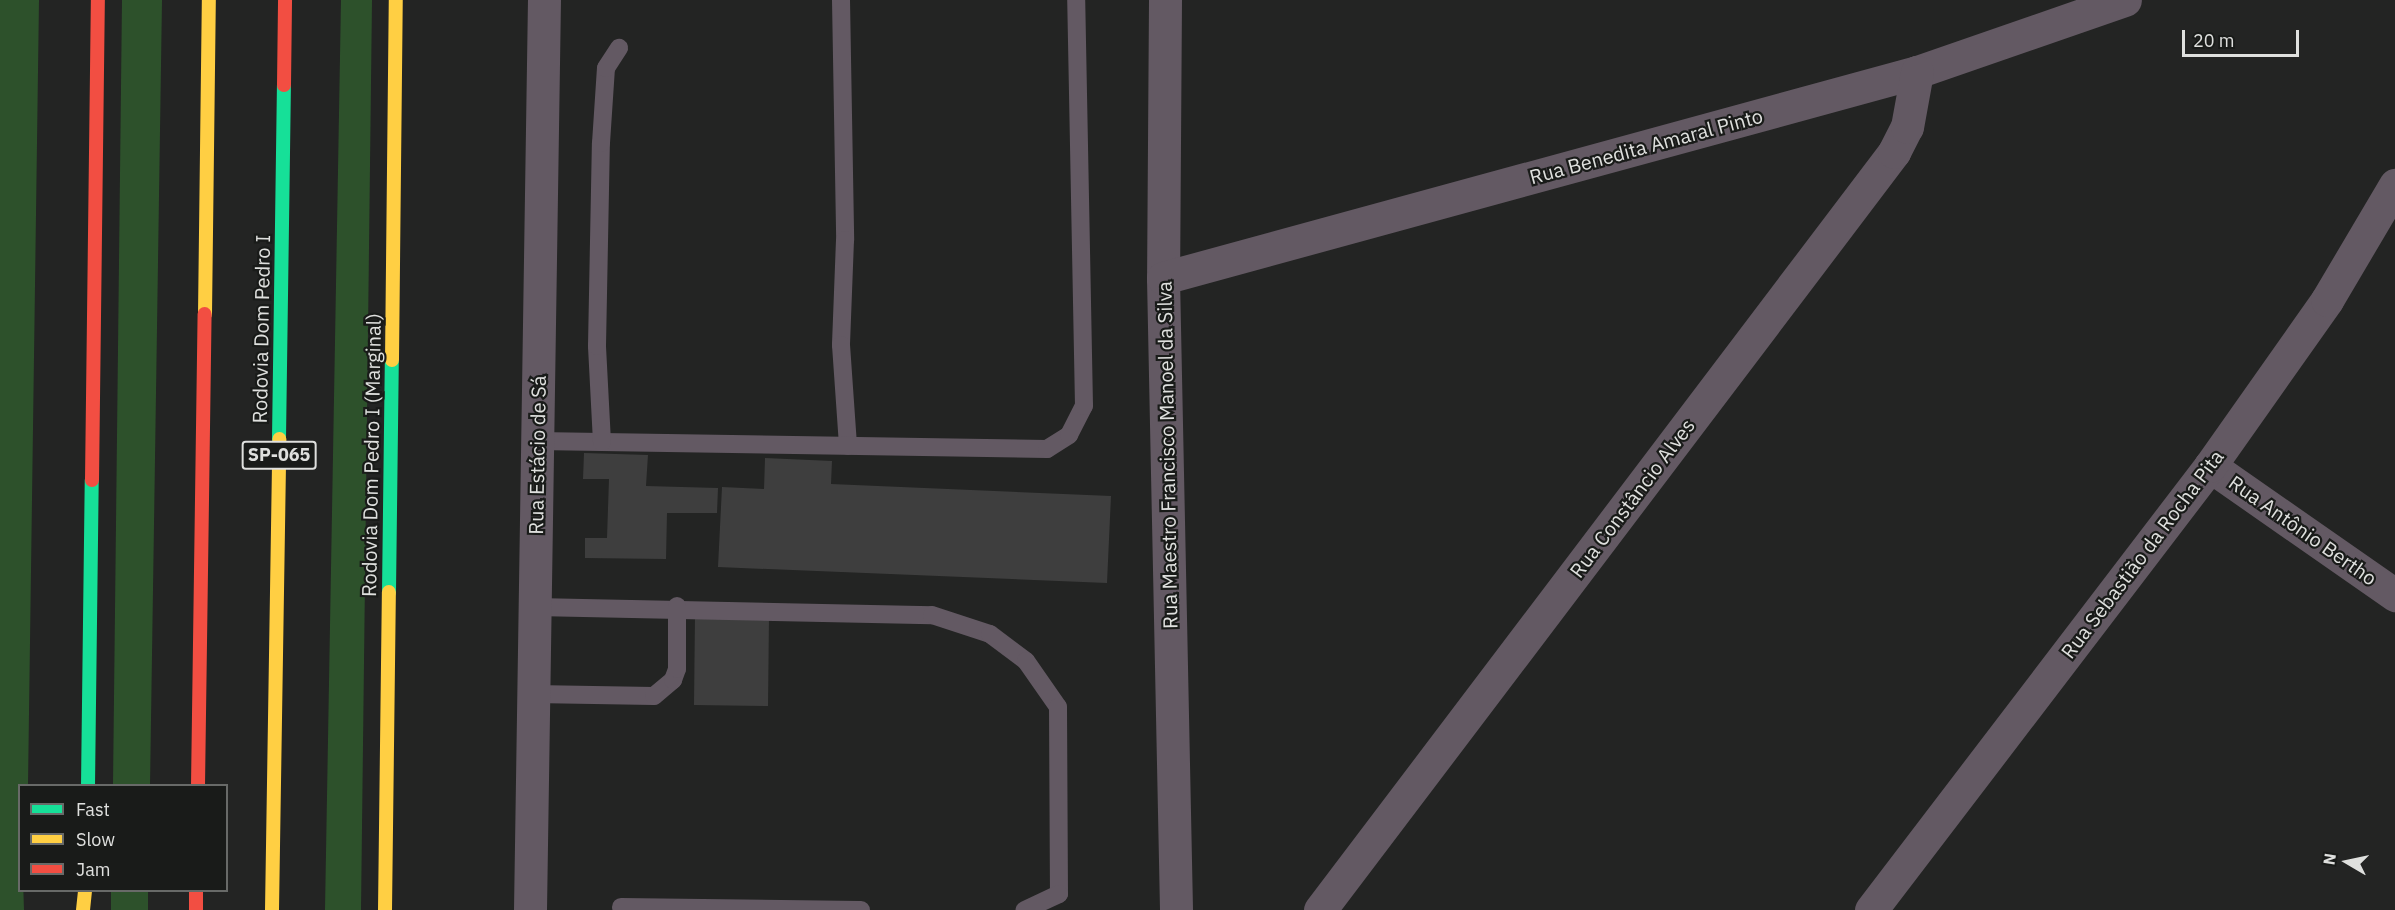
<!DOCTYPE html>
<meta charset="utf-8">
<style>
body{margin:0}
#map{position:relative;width:2395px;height:910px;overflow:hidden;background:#232423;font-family:"IBM Plex Sans",sans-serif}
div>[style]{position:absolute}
.green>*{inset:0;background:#2d512b}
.building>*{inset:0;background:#3e3e3e}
.lane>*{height:18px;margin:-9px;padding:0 9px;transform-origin:9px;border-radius:9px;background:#635963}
.street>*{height:33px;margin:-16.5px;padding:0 16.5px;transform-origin:16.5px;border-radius:16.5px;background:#635963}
.fast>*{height:14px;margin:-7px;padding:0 7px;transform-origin:7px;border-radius:7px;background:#16e098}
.slow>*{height:14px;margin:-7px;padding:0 7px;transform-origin:7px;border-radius:7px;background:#ffcf43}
.jam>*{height:14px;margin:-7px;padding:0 7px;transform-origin:7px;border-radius:7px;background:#f24e42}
span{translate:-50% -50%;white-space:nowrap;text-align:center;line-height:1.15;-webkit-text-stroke:4.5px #191b19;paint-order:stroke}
.shield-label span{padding:2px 4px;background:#191b19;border:2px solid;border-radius:4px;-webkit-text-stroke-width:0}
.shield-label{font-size:18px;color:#dfe0de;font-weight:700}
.street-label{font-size:20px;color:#dfe0de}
.legend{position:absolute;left:18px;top:784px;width:210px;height:108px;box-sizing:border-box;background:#191b19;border:2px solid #686a68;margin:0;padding:8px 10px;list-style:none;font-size:18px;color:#dfe0de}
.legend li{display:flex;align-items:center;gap:12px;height:30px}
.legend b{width:30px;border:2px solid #686a68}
.north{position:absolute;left:2317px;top:832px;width:60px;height:60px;-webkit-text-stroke:4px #191b19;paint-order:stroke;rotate:279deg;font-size:16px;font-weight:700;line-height:24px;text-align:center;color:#dfe0de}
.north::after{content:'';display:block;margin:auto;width:21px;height:27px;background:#dfe0de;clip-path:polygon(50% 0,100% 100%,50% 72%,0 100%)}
.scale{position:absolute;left:2182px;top:30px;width:117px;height:27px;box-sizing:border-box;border:3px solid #dfe0de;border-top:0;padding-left:8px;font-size:18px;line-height:21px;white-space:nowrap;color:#dfe0de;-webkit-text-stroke:4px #191b19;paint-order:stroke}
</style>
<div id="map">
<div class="green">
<div style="clip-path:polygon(0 0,39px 0,28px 785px,20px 786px,24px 910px,0 910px)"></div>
<div style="clip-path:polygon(122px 0,162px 0,150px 786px,113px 785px)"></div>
<div style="clip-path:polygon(341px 0,372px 0,361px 910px,325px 910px)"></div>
<div style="clip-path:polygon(111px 891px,148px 891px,148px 910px,111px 910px)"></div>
</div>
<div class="building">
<div style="clip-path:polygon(584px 453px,648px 455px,646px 486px,718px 488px,717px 513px,667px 513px,666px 559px,585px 558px,585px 538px,607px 538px,609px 479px,583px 479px)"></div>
<div style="clip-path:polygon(765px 458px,832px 461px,831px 484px,1111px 496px,1107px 583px,718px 567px,722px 487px,764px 489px)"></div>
<div style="clip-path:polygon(695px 615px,769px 617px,768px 706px,694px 705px)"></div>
</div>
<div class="lane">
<div style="left:841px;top:0;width:240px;rotate:89deg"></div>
<div style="left:845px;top:240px;width:105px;rotate:92.2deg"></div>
<div style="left:841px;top:345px;width:101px;rotate:86deg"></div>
<div style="left:537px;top:441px;width:510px;rotate:0.9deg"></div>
<div style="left:1047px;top:449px;width:26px;rotate:-32deg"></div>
<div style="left:1069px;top:435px;width:33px;rotate:-63deg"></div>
<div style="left:1084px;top:406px;width:406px;rotate:-91.1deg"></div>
<div style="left:602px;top:442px;width:96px;rotate:-93deg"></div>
<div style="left:597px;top:346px;width:203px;rotate:-88.9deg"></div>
<div style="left:601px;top:143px;width:75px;rotate:-86.2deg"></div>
<div style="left:606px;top:68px;width:24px;rotate:-57deg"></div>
<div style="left:535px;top:607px;width:397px;rotate:1.2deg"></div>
<div style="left:932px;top:615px;width:61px;rotate:18.1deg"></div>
<div style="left:990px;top:634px;width:45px;rotate:36.9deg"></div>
<div style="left:1026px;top:661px;width:56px;rotate:55.2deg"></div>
<div style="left:1058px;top:707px;width:187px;rotate:89.7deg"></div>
<div style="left:1059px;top:894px;width:38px;rotate:155deg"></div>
<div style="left:533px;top:694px;width:121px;rotate:0.9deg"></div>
<div style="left:654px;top:696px;width:25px;rotate:-40deg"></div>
<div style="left:673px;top:680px;width:12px;rotate:-70deg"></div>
<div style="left:677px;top:669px;width:63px;rotate:-90deg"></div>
<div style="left:621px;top:907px;width:240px;rotate:0.7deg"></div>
</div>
<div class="street">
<div style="left:1165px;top:0;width:278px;rotate:90.4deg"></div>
<div style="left:1163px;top:278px;width:632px;rotate:88.82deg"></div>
<div style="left:1163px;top:278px;width:782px;rotate:-15.28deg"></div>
<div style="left:1917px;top:72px;width:220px;rotate:-19.1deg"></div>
<div style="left:2210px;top:466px;width:226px;rotate:34.9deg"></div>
<div style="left:530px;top:910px;width:910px;rotate:-89.12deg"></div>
<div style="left:1320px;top:910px;width:951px;rotate:-52.86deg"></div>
<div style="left:1894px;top:152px;width:28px;rotate:-63deg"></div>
<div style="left:1907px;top:127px;width:56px;rotate:-79.7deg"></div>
<div style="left:1871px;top:910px;width:559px;rotate:-52.64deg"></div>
<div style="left:2210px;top:466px;width:203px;rotate:-54.8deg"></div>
<div style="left:2327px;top:300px;width:134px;rotate:-59.4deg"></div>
</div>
<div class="fast">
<div style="left:279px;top:439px;width:354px;rotate:-89.2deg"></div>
<div style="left:389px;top:592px;width:232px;rotate:-89.3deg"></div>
<div style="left:88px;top:786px;width:306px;rotate:-89.3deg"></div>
</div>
<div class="slow">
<div style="left:205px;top:314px;width:314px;rotate:-89.3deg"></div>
<div style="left:392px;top:360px;width:360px;rotate:-89.4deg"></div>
<div style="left:83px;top:910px;width:20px;rotate:-84deg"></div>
<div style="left:272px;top:910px;width:471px;rotate:-89.1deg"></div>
<div style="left:385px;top:910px;width:318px;rotate:-89.3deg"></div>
</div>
<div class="jam">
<div style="left:284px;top:85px;width:85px;rotate:-89.3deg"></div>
<div style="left:92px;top:480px;width:480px;rotate:-89.3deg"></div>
<div style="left:198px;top:786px;width:472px;rotate:-89.2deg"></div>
<div style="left:196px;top:890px;width:20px;rotate:90deg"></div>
</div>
<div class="shield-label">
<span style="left:279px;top:455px">SP-065</span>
</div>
<div class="street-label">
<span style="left:1646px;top:146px;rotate:-15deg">Rua Benedita Amaral Pinto</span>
<span style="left:261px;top:329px;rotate:-89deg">Rodovia Dom Pedro I</span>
<span style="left:371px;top:455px;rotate:-89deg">Rodovia Dom Pedro I (Marginal)</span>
<span style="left:537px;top:455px;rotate:-89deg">Rua Estácio de Sá</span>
<span style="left:1167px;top:455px;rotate:-91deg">Rua Maestro Francisco Manoel da Silva</span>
<span style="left:1632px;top:498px;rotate:-53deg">Rua Constâncio Alves</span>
<span style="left:2303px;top:530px;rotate:35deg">Rua Antônio Bertho</span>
<span style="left:2142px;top:554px;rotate:-53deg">Rua Sebastião da Rocha Pita</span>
</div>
<ul class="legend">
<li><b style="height:8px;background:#16e098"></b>Fast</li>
<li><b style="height:8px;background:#ffcf43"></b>Slow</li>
<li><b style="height:8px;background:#f24e42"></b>Jam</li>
</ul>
<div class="north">N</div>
<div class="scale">20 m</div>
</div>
